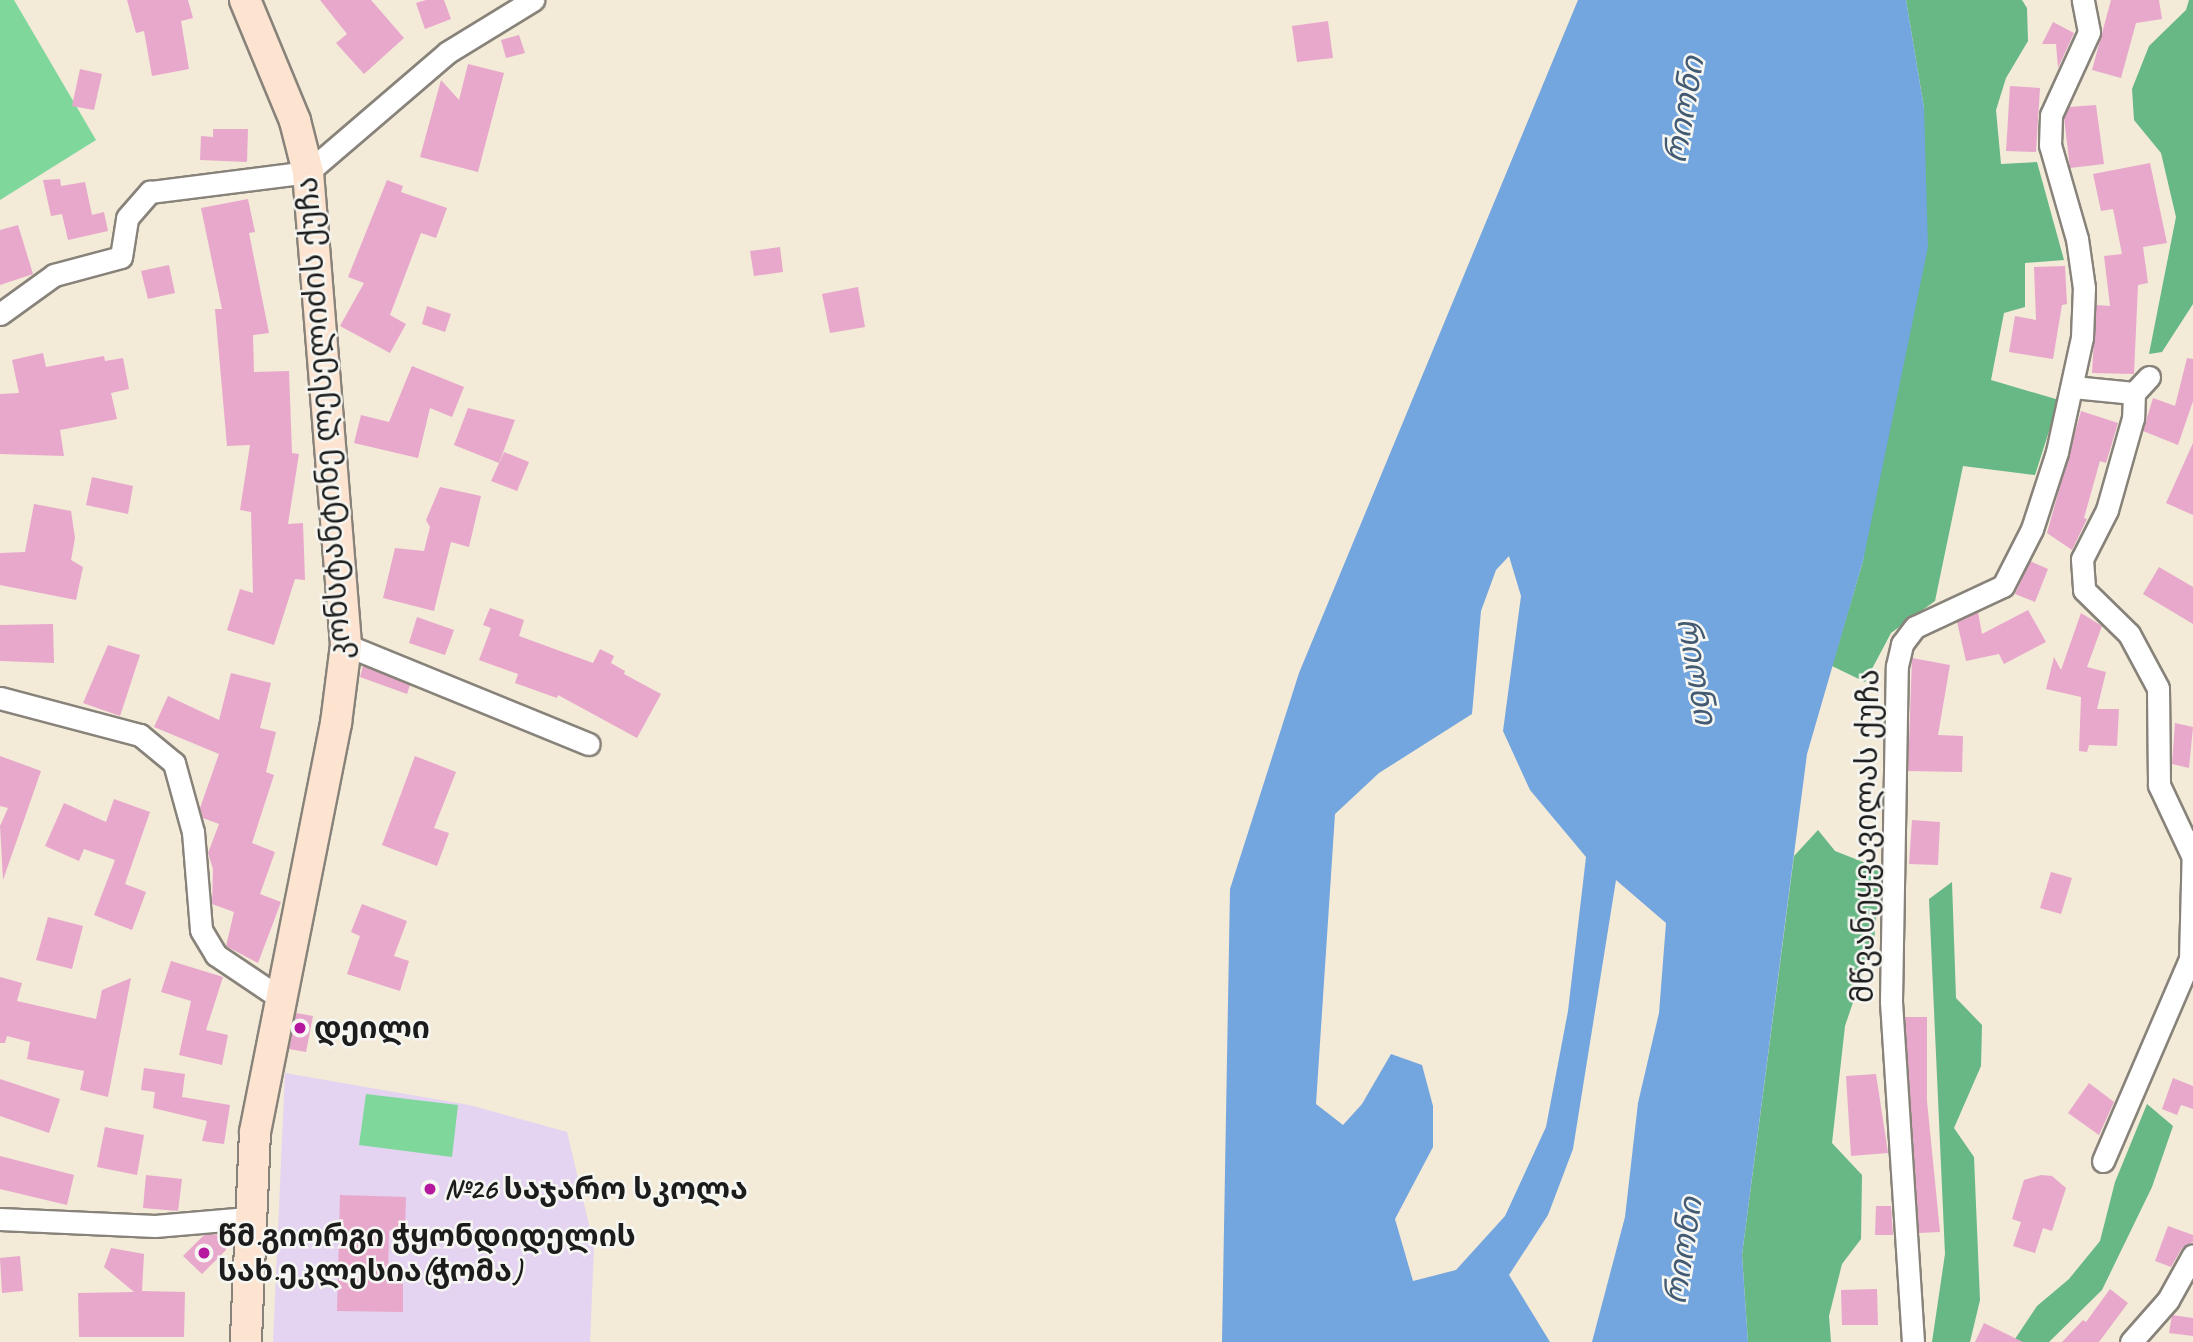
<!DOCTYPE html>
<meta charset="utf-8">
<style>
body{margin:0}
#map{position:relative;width:2193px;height:1342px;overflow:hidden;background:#f3ead8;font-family:Caveat,"Noto Sans Georgian",sans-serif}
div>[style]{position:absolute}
.built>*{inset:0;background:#e4d3f1}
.green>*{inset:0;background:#7fd79c}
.forest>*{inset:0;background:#67b884}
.water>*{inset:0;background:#73a5de}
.building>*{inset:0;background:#e7a8cc}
.roads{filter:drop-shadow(2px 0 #88837a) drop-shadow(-2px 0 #88837a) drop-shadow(0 2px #88837a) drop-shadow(0 -2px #88837a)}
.minor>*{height:21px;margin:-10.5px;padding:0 10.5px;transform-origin:10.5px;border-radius:10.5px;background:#fff}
.secondary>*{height:30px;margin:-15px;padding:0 15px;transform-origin:15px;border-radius:15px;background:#fde4d0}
.dots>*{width:19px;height:19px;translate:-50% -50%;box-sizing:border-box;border:4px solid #f6f6f2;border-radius:50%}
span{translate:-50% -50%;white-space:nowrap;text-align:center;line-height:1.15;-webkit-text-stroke:5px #f6f6f2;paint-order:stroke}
.street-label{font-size:30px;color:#1c1c1c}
.poi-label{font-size:30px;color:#1c1c1c;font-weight:700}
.left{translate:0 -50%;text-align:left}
.water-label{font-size:32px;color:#435a73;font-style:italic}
</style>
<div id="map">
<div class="built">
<div style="clip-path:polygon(285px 1073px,469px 1105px,567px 1132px,594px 1246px,590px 1342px,273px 1342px)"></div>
</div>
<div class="green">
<div style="clip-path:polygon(0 0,14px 0,96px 140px,0 200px)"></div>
<div style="clip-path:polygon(366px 1094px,458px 1105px,452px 1157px,359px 1145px)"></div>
</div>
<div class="forest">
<div style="clip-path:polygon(1906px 0,2022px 0,2027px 8px,2028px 41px,2006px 78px,1996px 110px,2001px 164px,2037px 162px,2064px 260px,2025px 263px,2025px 307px,2004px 313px,1991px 380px,2059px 400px,2035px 475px,1963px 466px,1935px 601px,1891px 633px,1865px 682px,1832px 666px,1863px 561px,1924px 108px)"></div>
<div style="clip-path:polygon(2189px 0,2193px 0,2193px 304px,2162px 352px,2149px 354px,2176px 217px,2161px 153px,2134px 120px,2132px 89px,2149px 46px,2186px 10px)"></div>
<div style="clip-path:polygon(1818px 830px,1835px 851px,1881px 869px,1874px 940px,1845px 1026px,1832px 1143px,1862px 1175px,1861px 1239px,1842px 1264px,1829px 1316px,1831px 1342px,1748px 1342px,1742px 1255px,1794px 856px)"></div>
<div style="clip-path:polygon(1952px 882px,1956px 998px,1982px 1025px,1981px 1066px,1954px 1128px,1974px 1157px,1980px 1300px,1970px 1342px,1932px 1342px,1945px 1254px,1929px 899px)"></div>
<div style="clip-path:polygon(2147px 1104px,2173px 1126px,2152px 1187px,2102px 1290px,2049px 1342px,2013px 1342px,2037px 1306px,2069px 1279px,2100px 1241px,2115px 1182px)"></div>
</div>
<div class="water">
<div style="clip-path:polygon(evenodd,1578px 0,1906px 0,1924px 108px,1928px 247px,1863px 561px,1807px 754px,1742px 1255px,1748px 1342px,1592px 1342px,1625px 1217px,1638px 1103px,1659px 1013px,1666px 923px,1616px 880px,1573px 1149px,1548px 1215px,1509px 1275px,1550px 1342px,1222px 1342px,1230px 889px,1299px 673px,1578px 0,1509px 556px,1521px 596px,1503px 731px,1530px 790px,1586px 857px,1568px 1011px,1546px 1127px,1505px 1216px,1456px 1270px,1413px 1281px,1395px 1219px,1433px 1147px,1433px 1106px,1422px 1065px,1391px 1054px,1362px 1104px,1343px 1125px,1316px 1104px,1335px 814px,1379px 773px,1472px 714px,1481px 611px,1496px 570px,1509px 556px)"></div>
</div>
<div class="building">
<div style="clip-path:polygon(127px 0,188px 0,193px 18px,181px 21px,189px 69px,152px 76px,144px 31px,136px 33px)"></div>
<div style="clip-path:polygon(320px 0,371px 0,404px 38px,364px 74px,336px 43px,347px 34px)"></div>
<div style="clip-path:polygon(426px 0,444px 0,451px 19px,425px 29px,416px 3px)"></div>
<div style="clip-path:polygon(2111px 0,2159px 0,2162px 19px,2136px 23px,2121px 78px,2092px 70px)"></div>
<div style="clip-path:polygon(1328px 21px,1333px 58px,1297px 62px,1292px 26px)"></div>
<div style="clip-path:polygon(2053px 22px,2074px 33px,2058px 68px,2056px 44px,2042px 44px)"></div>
<div style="clip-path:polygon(519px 35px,525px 53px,506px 58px,501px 40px)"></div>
<div style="clip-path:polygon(468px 64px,504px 73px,478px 172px,420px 157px,441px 80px,459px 100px)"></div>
<div style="clip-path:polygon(80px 69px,102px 74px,94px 110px,72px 106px)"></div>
<div style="clip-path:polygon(2010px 86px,2040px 88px,2036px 152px,2006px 151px)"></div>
<div style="clip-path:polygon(2096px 105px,2104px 164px,2070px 168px,2064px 118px,2069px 107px)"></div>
<div style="clip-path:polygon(213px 129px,248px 129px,247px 162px,200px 160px,201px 136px,213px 137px)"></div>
<div style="clip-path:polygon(2150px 163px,2167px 243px,2143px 247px,2148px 283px,2138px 285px,2134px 374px,2092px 373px,2096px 305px,2110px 306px,2104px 256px,2122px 254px,2113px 209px,2101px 211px,2093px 174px)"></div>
<div style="clip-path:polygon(60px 179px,61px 186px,85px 182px,92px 215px,104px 212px,108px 231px,68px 240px,62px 214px,51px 216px,43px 180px)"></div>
<div style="clip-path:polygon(387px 180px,403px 186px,401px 192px,447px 208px,436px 238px,421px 233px,390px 315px,406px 324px,390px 353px,340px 326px,364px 283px,348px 277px)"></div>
<div style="clip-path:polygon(248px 199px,255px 232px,249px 233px,269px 333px,253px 335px,254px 372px,289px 371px,292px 453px,299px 454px,288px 524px,303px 523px,305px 580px,295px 579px,274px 645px,227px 630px,240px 589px,253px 593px,251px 512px,240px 510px,250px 445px,227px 446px,215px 309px,222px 309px,201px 208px)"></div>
<div style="clip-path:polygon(18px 225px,33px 274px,0 285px,0 230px)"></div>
<div style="clip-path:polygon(780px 247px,783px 272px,754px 276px,750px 251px)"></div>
<div style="clip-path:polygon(169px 265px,175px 293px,148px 299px,141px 271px)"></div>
<div style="clip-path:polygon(2065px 266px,2067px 304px,2062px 305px,2053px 359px,2009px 352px,2015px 316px,2036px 320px,2034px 267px)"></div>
<div style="clip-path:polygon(858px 287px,865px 327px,830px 333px,822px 294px)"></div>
<div style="clip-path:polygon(427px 306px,451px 314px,445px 332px,422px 324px)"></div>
<div style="clip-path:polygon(43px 353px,46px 367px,104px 356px,105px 361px,123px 358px,129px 389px,111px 393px,117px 419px,60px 430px,64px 456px,0 454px,0 394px,19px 393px,12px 360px)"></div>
<div style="clip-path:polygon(2187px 358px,2193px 359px,2193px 401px,2178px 445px,2143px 431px,2153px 398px,2175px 406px)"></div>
<div style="clip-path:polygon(412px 366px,464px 387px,452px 417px,430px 408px,418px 458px,354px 443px,361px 415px,389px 422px)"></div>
<div style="clip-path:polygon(468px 408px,515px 420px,499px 463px,454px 445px)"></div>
<div style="clip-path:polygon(2081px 411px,2118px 423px,2106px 463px,2100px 461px,2084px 518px,2087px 519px,2072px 550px,2047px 533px)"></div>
<div style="clip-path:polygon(2193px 443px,2193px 515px,2166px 503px)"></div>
<div style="clip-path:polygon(504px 452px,529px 462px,517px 491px,491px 481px)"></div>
<div style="clip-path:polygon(92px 477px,133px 486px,128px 514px,86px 505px)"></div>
<div style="clip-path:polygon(440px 487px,481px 496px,469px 547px,451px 542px,434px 611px,383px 598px,395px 548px,424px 551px,430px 527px,426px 520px)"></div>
<div style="clip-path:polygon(34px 504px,71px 511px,75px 538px,71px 560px,83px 567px,76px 600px,0 585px,0 553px,25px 552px)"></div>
<div style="clip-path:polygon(2030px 561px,2048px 569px,2035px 602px,2015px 594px)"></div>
<div style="clip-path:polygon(2159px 567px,2193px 587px,2193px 624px,2143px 594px)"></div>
<div style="clip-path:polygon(490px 608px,524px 620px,519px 636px,593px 663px,600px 649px,614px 656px,611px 663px,625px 671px,624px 674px,661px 694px,637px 738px,558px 695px,557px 698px,515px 683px,518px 674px,479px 660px,491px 628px,483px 625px)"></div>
<div style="clip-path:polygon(2028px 610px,2046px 642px,2004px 664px,1999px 654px,1966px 661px,1957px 622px,1978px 612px,1982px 634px)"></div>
<div style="clip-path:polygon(2081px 613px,2102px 626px,2087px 667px,2106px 672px,2097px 709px,2119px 709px,2117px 746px,2089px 745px,2087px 752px,2079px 751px,2081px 697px,2046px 689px,2054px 657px,2061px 670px)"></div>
<div style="clip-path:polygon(417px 617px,454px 630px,445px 655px,409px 643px)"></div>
<div style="clip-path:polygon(53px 624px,54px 663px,0 661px,0 625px)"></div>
<div style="clip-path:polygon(108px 645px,140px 655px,120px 716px,83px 703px)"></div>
<div style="clip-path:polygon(1912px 658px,1950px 665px,1938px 735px,1963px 736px,1962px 772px,1908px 771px)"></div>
<div style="clip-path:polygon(363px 666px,410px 685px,407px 694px,360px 677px)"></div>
<div style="clip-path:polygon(231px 673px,271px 683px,260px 728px,276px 732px,266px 772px,274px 775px,252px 843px,275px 852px,260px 894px,281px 902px,258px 963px,226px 946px,234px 912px,212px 904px,213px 869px,208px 853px,219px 824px,203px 818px,200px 808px,219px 754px,154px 727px,168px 696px,219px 720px)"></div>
<div style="clip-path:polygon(2175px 723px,2193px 727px,2189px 768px,2172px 764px)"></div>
<div style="clip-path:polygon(0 756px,41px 771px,3px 880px,0 826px,8px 808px,0 806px)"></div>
<div style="clip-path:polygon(415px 756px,456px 772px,434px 828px,449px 833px,437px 866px,382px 845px)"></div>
<div style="clip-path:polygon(114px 799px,150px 812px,125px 884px,146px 892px,132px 930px,94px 915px,115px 860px,84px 849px,79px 861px,45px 846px,64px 803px,106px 822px)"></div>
<div style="clip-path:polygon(1912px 820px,1940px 822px,1938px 865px,1909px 864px)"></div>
<div style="clip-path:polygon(2051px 872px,2072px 878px,2061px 914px,2040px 908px)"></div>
<div style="clip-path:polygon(362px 904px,407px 921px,394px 956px,409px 961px,400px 991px,347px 974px,360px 936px,351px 932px)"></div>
<div style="clip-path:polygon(48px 917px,83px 926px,72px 969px,36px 960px)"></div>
<div style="clip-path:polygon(171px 961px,223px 977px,206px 1030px,228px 1035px,222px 1065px,179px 1055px,191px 1001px,161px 992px)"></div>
<div style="clip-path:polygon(0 977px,22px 983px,17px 1001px,96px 1019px,102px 990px,131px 978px,108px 1097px,80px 1090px,84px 1071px,27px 1059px,30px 1042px,7px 1036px,5px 1043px,0 1043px)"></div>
<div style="clip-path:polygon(296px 1013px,313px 1016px,306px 1052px,289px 1049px)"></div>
<div style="clip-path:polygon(1905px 1017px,1927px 1017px,1927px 1101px,1940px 1232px,1919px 1233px)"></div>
<div style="clip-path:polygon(144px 1068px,185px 1074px,182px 1097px,230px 1105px,224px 1144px,202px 1141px,207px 1121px,153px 1108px,155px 1092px,141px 1090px)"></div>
<div style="clip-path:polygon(1876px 1074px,1888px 1153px,1851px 1156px,1846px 1076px)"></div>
<div style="clip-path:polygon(2173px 1078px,2193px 1086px,2193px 1109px,2181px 1105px,2177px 1115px,2162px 1109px)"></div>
<div style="clip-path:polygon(0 1079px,60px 1099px,49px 1133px,0 1116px)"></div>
<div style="clip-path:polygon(2089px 1083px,2114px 1102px,2099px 1135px,2068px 1113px)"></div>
<div style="clip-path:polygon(105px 1127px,144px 1135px,137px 1175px,97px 1167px)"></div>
<div style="clip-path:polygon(0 1156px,74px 1175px,67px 1205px,0 1189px)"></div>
<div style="clip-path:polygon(146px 1175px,182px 1179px,178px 1211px,143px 1208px)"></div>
<div style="clip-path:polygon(2041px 1175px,2052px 1176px,2066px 1188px,2052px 1231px,2043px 1228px,2035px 1253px,2013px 1246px,2021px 1222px,2012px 1219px,2024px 1180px)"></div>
<div style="clip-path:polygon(340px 1195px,406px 1197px,405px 1231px,389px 1230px,388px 1279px,403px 1279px,403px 1312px,337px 1311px)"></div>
<div style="clip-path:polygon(1876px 1206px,1891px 1206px,1893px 1235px,1875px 1235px)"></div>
<div style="clip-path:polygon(2168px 1226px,2193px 1235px,2193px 1242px,2182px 1248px,2171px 1267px,2155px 1261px)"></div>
<div style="clip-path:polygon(224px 1234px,226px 1250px,202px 1274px,183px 1256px,204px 1235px)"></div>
<div style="clip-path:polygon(111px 1248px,144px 1254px,142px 1291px,185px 1292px,184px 1337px,79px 1337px,78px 1293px,134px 1292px,104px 1267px)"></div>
<div style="clip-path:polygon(20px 1256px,23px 1291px,2px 1293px,0 1258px)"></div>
<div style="clip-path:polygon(1877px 1289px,1878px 1325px,1842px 1325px,1841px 1290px)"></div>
<div style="clip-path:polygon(2110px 1289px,2128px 1303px,2099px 1342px,2062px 1342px,2083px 1320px,2086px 1322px)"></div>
<div style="clip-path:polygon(2172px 1315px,2193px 1318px,2193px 1336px,2169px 1333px)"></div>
<div style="clip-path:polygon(1984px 1323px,2023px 1342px,1975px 1342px)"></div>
</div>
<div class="roads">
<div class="minor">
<div style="left:0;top:314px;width:67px;rotate:-35.8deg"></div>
<div style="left:54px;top:275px;width:69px;rotate:-15deg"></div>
<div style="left:121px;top:257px;width:39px;rotate:-81deg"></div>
<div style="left:127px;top:218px;width:35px;rotate:-49deg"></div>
<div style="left:150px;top:192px;width:159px;rotate:-7.2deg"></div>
<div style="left:308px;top:172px;width:184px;rotate:-40.6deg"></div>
<div style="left:448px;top:52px;width:100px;rotate:-31.5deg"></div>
<div style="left:2073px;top:387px;width:61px;rotate:5.6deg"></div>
<div style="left:2134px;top:393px;width:22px;rotate:-47deg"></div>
<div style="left:2134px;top:393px;width:25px;rotate:92deg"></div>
<div style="left:2133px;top:418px;width:96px;rotate:105.8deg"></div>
<div style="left:2107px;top:510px;width:55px;rotate:117deg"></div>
<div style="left:2082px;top:559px;width:31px;rotate:86deg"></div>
<div style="left:2084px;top:590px;width:63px;rotate:44.4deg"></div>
<div style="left:2129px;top:634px;width:61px;rotate:61.8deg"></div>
<div style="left:2158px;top:688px;width:97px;rotate:89.4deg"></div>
<div style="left:2159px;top:785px;width:77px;rotate:64.8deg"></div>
<div style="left:346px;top:645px;width:262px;rotate:22.2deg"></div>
<div style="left:0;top:698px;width:145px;rotate:14.8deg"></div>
<div style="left:140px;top:735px;width:44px;rotate:39.5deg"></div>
<div style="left:174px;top:763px;width:72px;rotate:74.6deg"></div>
<div style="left:193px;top:832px;width:98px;rotate:85.3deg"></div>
<div style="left:201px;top:930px;width:29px;rotate:59deg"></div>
<div style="left:216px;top:955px;width:77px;rotate:33.9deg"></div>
<div style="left:2103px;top:1161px;width:220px;rotate:-66.7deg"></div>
<div style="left:2190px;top:959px;width:118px;rotate:-88.5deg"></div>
<div style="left:0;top:1219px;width:155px;rotate:2.6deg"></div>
<div style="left:155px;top:1226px;width:93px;rotate:-4.9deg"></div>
<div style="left:1913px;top:1342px;width:342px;rotate:-93.7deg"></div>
<div style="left:1891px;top:1001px;width:335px;rotate:-89deg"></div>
<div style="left:1897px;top:666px;width:23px;rotate:-77deg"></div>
<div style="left:1902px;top:644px;width:21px;rotate:-53deg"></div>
<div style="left:1915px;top:627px;width:97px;rotate:-25deg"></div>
<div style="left:2003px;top:586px;width:64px;rotate:-63deg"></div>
<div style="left:2032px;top:529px;width:81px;rotate:-72deg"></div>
<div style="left:2057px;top:452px;width:118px;rotate:-77.7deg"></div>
<div style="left:2082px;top:337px;width:49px;rotate:-87.7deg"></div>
<div style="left:2084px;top:288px;width:49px;rotate:-98.1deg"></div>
<div style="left:2077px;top:239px;width:98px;rotate:-106deg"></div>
<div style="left:2050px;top:145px;width:30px;rotate:-88deg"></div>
<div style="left:2051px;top:115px;width:91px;rotate:-65.4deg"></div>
<div style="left:2089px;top:32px;width:33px;rotate:-101deg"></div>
<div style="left:2131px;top:1342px;width:56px;rotate:-48.6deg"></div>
<div style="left:2168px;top:1300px;width:51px;rotate:-60.9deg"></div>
</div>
<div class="secondary">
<div style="left:245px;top:0;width:131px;rotate:67.5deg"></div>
<div style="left:295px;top:121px;width:53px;rotate:75.7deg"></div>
<div style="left:308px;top:172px;width:475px;rotate:85.4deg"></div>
<div style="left:346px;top:645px;width:79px;rotate:97.3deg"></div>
<div style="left:336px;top:723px;width:417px;rotate:101.2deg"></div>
<div style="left:255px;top:1132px;width:210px;rotate:92.5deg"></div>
</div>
</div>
<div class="dots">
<div style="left:300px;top:1028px;background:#b5179e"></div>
<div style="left:430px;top:1189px;background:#b5179e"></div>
<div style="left:204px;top:1253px;background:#b5179e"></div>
</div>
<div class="street-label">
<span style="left:324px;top:418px;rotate:-94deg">კონსტანტინე ლესელიძის ქუჩა</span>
<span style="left:1866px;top:836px;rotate:-89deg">მწვანეყვავილას ქუჩა</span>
</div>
<div class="poi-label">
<span class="left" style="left:314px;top:1028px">დეილი</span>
<span class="left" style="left:444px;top:1189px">№26 საჯარო სკოლა</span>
<span class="left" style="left:218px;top:1253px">წმ.გიორგი ჭყონდიდელის<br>სახ.ეკლესია(ჭომა)</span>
</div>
<div class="water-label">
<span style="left:1685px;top:110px;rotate:-80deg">რიონი</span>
<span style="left:1696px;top:671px;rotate:80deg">რიონი</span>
<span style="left:1684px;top:1251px;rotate:-81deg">რიონი</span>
</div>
</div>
